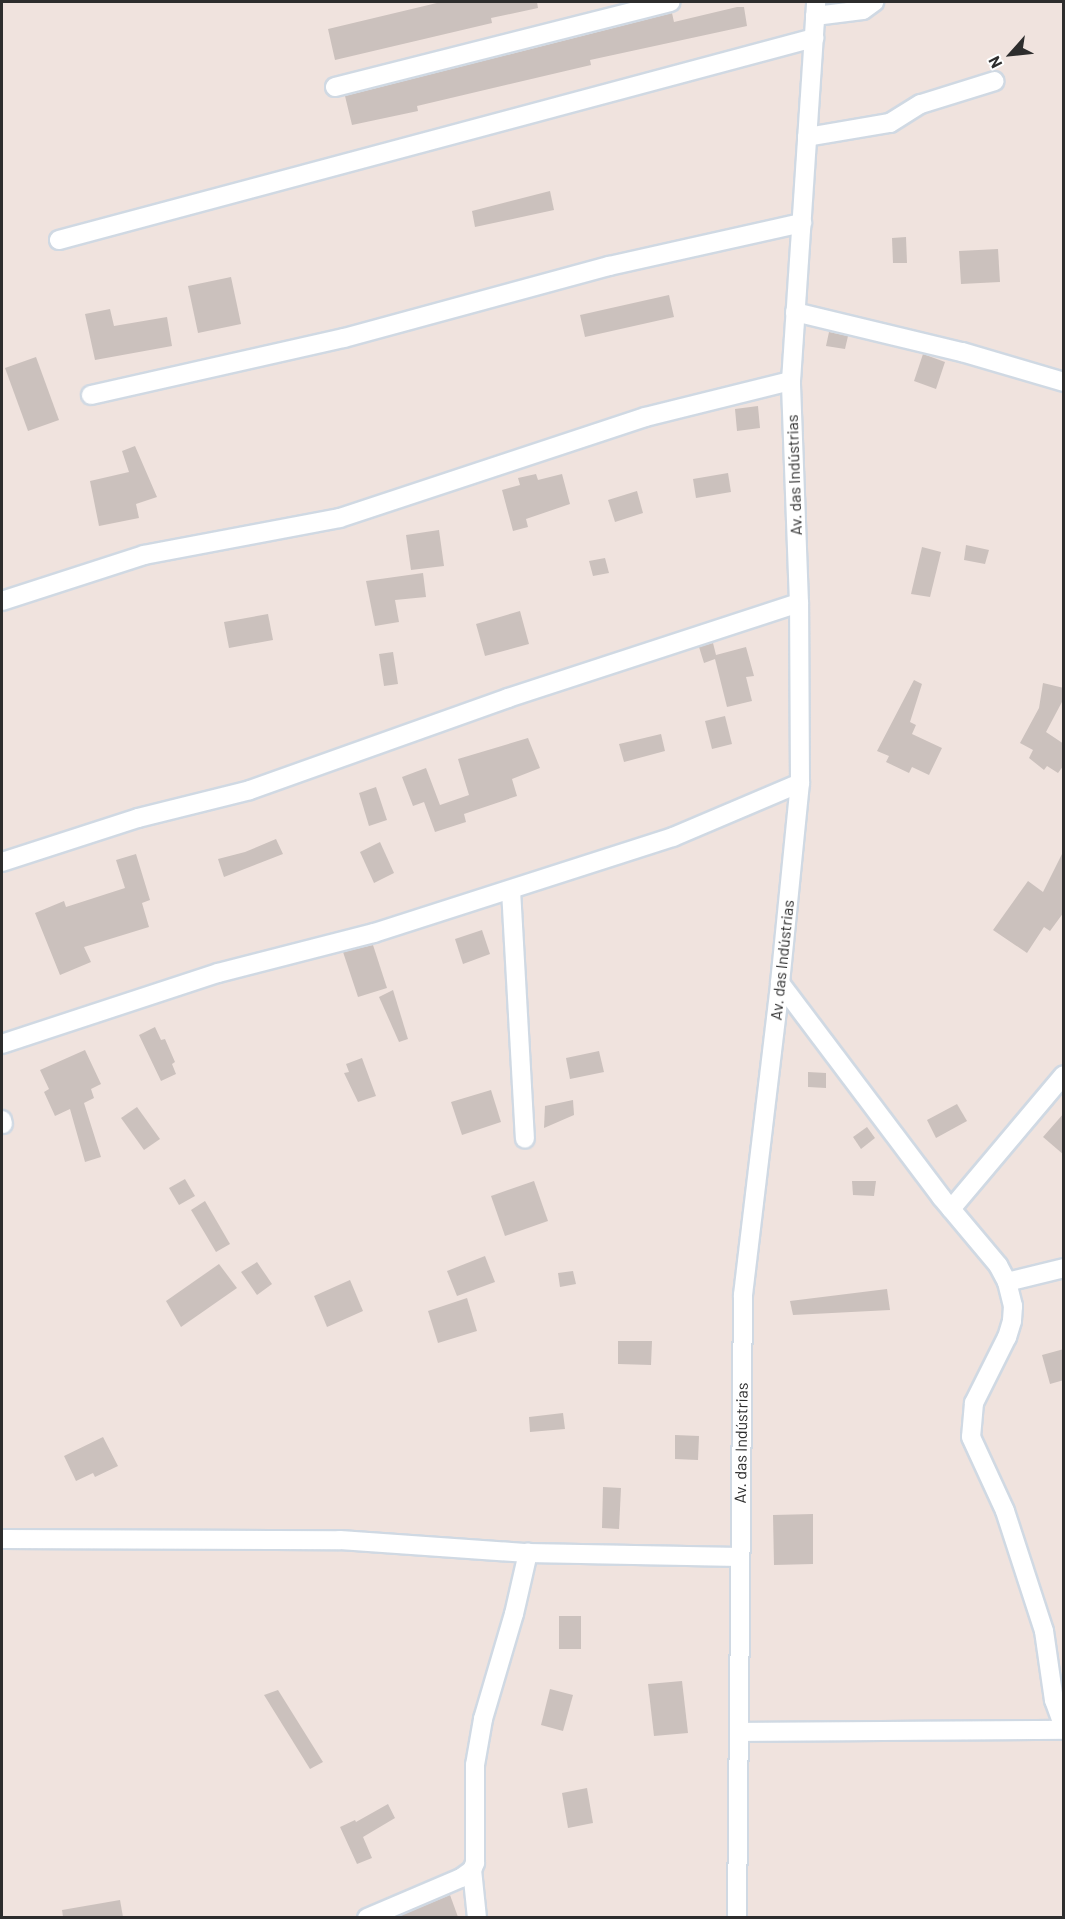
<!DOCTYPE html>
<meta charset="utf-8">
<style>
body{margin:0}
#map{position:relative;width:1065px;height:1919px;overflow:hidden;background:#f0e3de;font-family:Barlow,sans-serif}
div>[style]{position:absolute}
.building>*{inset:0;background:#cbc1bd}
.roads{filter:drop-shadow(2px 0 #d0d9e3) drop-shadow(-2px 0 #d0d9e3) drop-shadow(0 2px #d0d9e3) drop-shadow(0 -2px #d0d9e3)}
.minor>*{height:18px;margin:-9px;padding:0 9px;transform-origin:9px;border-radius:9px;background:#fff}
span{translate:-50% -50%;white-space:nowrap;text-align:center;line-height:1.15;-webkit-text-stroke:4.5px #fff;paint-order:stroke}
.street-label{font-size:16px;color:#2d2d2d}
.frame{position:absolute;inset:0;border:3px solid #2d2d2d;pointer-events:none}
.north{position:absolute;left:981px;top:24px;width:60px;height:60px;-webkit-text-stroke:4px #fff;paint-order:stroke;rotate:243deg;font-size:16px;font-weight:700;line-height:24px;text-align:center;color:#2d2d2d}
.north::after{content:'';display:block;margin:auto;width:21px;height:27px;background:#2d2d2d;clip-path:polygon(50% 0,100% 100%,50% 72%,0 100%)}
</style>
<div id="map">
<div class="building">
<div style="clip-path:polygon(441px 2px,537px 2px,538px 8px,491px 18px,492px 23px,335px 60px,328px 29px)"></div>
<div style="clip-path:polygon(737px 7px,744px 7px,747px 26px,590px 60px,591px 65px,417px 106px,418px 111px,352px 125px,345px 96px,672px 13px,674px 22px)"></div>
<div style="clip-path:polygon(550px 191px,554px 210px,475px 227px,472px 211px)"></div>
<div style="clip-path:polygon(906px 237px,907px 263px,893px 263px,892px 238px)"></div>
<div style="clip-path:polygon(998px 249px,1000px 282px,961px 284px,959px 251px)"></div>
<div style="clip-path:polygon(231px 277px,241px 324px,198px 333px,188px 286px)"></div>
<div style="clip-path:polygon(669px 295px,674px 317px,585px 337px,580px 315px)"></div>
<div style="clip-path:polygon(110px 309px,114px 326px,167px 317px,172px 346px,95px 360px,85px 314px)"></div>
<div style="clip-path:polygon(829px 332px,848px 336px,845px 349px,826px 346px)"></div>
<div style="clip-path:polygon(923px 354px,945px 362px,936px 389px,914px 381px)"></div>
<div style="clip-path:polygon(36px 357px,59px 420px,28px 431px,5px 368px)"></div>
<div style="clip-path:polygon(758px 406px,760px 428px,737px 431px,735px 409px)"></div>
<div style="clip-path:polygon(135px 446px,157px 497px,136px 504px,139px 518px,99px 526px,90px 481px,129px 472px,122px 451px)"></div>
<div style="clip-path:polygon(728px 473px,731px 492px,696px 498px,693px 479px)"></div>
<div style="clip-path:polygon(536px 474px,538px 480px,562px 474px,570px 504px,526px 519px,528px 527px,513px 531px,502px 490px,520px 485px,518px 478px)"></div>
<div style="clip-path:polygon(637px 491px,643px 513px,615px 522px,608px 500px)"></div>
<div style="clip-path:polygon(439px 530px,444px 566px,411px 570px,406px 535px)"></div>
<div style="clip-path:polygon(966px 545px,989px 550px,985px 564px,964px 560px)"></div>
<div style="clip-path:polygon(922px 547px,941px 552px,930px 597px,911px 594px)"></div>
<div style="clip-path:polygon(605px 558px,609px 573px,593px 576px,589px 561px)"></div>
<div style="clip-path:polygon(423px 573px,426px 597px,395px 600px,399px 622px,375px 626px,366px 581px)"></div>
<div style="clip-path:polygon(520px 611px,529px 644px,485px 656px,476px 624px)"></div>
<div style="clip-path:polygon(268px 614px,273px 640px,229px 648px,224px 622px)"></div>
<div style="clip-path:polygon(713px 643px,716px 655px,746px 647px,754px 676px,746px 677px,752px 701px,727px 707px,715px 659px,704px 663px,699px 647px)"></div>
<div style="clip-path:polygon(393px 652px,398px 684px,384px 686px,379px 654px)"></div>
<div style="clip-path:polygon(914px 680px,922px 684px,910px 722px,916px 725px,912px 734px,942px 748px,929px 775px,912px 767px,909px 773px,886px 762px,889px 756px,877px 751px)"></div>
<div style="clip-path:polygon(1043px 683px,1064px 688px,1063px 700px,1046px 732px,1064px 744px,1064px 765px,1058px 773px,1047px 766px,1044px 770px,1029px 758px,1033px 750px,1020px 743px,1039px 708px)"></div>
<div style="clip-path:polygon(725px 716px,732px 744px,712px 749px,705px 721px)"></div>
<div style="clip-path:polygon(661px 734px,665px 751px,624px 762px,619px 744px)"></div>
<div style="clip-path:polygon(528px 738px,540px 768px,512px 779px,517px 796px,464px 814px,466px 822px,435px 832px,424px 802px,413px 806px,402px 777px,426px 768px,440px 805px,469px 795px,458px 759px)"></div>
<div style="clip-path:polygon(376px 787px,387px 820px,369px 826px,359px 793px)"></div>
<div style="clip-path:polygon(276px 839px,283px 854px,224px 877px,218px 859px,245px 852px)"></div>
<div style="clip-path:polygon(380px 842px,394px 873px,374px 883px,360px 852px)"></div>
<div style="clip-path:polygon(1064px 850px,1064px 912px,1050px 931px,1044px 927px,1027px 953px,993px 930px,1028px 881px,1043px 892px)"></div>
<div style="clip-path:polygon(136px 854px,150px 900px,142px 903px,149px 927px,84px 947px,91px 962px,60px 975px,35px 913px,64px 901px,66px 907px,125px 888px,116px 860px)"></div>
<div style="clip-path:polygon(482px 930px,490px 954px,463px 964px,455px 939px)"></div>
<div style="clip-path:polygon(373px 945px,387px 988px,358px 997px,343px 952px)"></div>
<div style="clip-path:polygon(393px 990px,408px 1039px,399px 1042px,379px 997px)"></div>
<div style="clip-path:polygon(155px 1027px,161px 1040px,165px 1039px,175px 1062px,172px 1064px,176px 1074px,161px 1081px,139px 1035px)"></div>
<div style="clip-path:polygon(85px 1050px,101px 1084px,91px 1089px,94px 1098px,84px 1103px,101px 1157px,85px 1162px,70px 1109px,55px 1116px,44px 1092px,49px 1089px,40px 1070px)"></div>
<div style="clip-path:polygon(599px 1051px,604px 1072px,570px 1079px,566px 1058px)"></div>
<div style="clip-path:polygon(362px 1058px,376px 1096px,358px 1102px,344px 1073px,349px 1072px,346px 1064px)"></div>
<div style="clip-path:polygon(808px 1072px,826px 1073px,826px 1088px,808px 1087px)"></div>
<div style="clip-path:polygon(491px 1090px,501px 1122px,462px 1135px,451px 1102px)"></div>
<div style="clip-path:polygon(573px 1100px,574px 1115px,544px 1128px,545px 1106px)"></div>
<div style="clip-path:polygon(957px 1104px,967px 1121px,936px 1138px,927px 1120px)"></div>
<div style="clip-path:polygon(137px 1107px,160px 1139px,144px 1150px,121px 1118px)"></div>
<div style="clip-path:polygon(1064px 1113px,1064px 1155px,1043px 1137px)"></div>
<div style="clip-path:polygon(867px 1127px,875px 1138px,861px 1149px,853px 1137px)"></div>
<div style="clip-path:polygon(185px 1179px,195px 1196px,179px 1205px,169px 1188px)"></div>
<div style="clip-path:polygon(534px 1181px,548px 1221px,505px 1236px,491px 1196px)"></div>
<div style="clip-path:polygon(852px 1181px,876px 1181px,874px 1196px,853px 1195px)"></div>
<div style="clip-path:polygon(205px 1201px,230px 1244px,216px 1252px,191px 1210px)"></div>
<div style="clip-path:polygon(485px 1256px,495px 1282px,457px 1296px,447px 1271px)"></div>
<div style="clip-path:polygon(257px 1262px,272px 1284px,257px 1295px,241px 1272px)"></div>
<div style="clip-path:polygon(219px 1264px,237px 1288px,181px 1327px,166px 1301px)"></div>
<div style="clip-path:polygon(573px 1271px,576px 1284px,560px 1287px,558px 1273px)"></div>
<div style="clip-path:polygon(350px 1280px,363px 1311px,327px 1327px,314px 1296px)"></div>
<div style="clip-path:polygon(887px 1289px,890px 1310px,793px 1315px,790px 1301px)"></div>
<div style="clip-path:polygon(467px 1298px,477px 1331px,438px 1343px,428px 1311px)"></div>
<div style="clip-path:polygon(618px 1341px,652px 1341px,651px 1365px,618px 1364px)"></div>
<div style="clip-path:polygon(1064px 1349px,1064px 1380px,1050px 1384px,1042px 1355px)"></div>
<div style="clip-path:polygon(563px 1413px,565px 1429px,530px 1432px,529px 1417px)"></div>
<div style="clip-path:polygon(675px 1435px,699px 1436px,698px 1460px,675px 1459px)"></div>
<div style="clip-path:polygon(103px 1437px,118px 1466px,95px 1477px,93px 1473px,76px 1481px,64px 1456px)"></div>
<div style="clip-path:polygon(603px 1487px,621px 1488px,619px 1529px,602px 1528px)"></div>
<div style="clip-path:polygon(813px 1514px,813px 1564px,774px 1565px,773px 1515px)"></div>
<div style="clip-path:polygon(559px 1616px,581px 1616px,581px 1649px,559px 1649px)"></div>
<div style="clip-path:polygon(682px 1681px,688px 1733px,654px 1736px,648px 1684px)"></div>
<div style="clip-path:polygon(550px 1689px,573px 1695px,563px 1731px,541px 1725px)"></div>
<div style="clip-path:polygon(278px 1690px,323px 1762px,310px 1769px,264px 1695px)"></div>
<div style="clip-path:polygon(587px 1788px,593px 1823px,568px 1828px,562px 1793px)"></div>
<div style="clip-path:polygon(388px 1804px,395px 1818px,363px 1837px,372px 1858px,357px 1864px,340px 1827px,355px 1820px,356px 1822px)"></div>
<div style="clip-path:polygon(450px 1895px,458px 1917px,397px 1917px)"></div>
<div style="clip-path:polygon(120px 1900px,123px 1917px,63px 1917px,62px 1910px)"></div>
</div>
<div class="roads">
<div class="minor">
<div style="left:815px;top:16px;width:48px;rotate:-7.1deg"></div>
<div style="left:863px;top:10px;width:14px;rotate:-36deg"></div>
<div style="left:335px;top:87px;width:346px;rotate:-14.2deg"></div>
<div style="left:807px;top:137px;width:84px;rotate:-9.6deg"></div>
<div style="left:890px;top:123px;width:36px;rotate:-32deg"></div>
<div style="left:921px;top:104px;width:77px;rotate:-17.3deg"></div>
<div style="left:59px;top:240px;width:782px;rotate:-14.98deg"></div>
<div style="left:795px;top:312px;width:172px;rotate:13.5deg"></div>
<div style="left:962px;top:352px;width:106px;rotate:16.4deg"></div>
<div style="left:91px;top:395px;width:259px;rotate:-12.7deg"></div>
<div style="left:344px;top:338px;width:275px;rotate:-15.2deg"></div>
<div style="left:609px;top:266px;width:198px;rotate:-12.6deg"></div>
<div style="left:2px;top:601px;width:149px;rotate:-17.9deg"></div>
<div style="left:144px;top:555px;width:199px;rotate:-10.7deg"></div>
<div style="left:340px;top:518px;width:321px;rotate:-18.3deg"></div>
<div style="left:645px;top:417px;width:150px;rotate:-13.9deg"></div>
<div style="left:2px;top:862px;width:143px;rotate:-17.9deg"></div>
<div style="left:138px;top:818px;width:115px;rotate:-14deg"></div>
<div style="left:250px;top:790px;width:274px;rotate:-19.6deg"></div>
<div style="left:508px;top:698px;width:306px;rotate:-18.1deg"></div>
<div style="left:511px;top:890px;width:249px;rotate:86.8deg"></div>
<div style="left:780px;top:983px;width:268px;rotate:53deg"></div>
<div style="left:941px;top:1197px;width:89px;rotate:50deg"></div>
<div style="left:998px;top:1265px;width:19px;rotate:62deg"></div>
<div style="left:1007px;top:1282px;width:25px;rotate:76deg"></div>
<div style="left:1013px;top:1306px;width:15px;rotate:94deg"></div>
<div style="left:1012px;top:1321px;width:17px;rotate:107deg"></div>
<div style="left:1007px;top:1337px;width:74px;rotate:116.6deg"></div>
<div style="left:974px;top:1403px;width:34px;rotate:95deg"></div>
<div style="left:971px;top:1437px;width:81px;rotate:65.3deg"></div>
<div style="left:1005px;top:1511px;width:126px;rotate:72deg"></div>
<div style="left:1044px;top:1631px;width:70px;rotate:81.8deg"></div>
<div style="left:1054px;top:1700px;width:30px;rotate:70deg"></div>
<div style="left:2px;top:1044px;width:227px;rotate:-18.2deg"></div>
<div style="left:218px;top:973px;width:161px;rotate:-14.4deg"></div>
<div style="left:374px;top:933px;width:314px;rotate:-17.8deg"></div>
<div style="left:673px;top:837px;width:138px;rotate:-23deg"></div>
<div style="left:2px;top:1120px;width:4px;rotate:76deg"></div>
<div style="left:951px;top:1209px;width:175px;rotate:-49.9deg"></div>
<div style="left:1007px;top:1282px;width:59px;rotate:-13.8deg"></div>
<div style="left:2px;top:1539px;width:338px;rotate:0.2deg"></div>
<div style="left:340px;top:1540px;width:188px;rotate:4deg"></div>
<div style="left:528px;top:1553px;width:212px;rotate:1.1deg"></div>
<div style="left:739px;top:1732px;width:325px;rotate:-0.4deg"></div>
<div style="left:367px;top:1918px;width:102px;rotate:-23.1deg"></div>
<div style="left:461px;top:1878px;width:14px;rotate:-36deg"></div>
<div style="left:477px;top:1918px;width:48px;rotate:-95.9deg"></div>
<div style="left:472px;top:1870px;width:8px;rotate:-67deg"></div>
<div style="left:475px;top:1863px;width:98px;rotate:-90deg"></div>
<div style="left:475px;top:1765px;width:47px;rotate:-80.1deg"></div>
<div style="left:483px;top:1719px;width:109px;rotate:-73.6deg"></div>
<div style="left:514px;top:1614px;width:63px;rotate:-77.1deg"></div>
<div style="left:737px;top:1918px;width:623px;rotate:-89.45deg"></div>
<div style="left:743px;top:1295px;width:314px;rotate:-83.2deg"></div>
<div style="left:780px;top:983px;width:201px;rotate:-84.3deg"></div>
<div style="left:800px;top:783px;width:180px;rotate:-90.3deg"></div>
<div style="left:799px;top:603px;width:222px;rotate:-92.1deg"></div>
<div style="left:791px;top:381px;width:380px;rotate:-86.2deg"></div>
</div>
</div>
<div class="street-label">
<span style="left:794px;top:475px;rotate:-92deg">Av. das Indústrias</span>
<span style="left:782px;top:960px;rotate:-84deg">Av. das Indústrias</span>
<span style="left:741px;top:1443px;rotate:-89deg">Av. das Indústrias</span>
</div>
<div class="frame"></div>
<div class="north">N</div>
</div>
